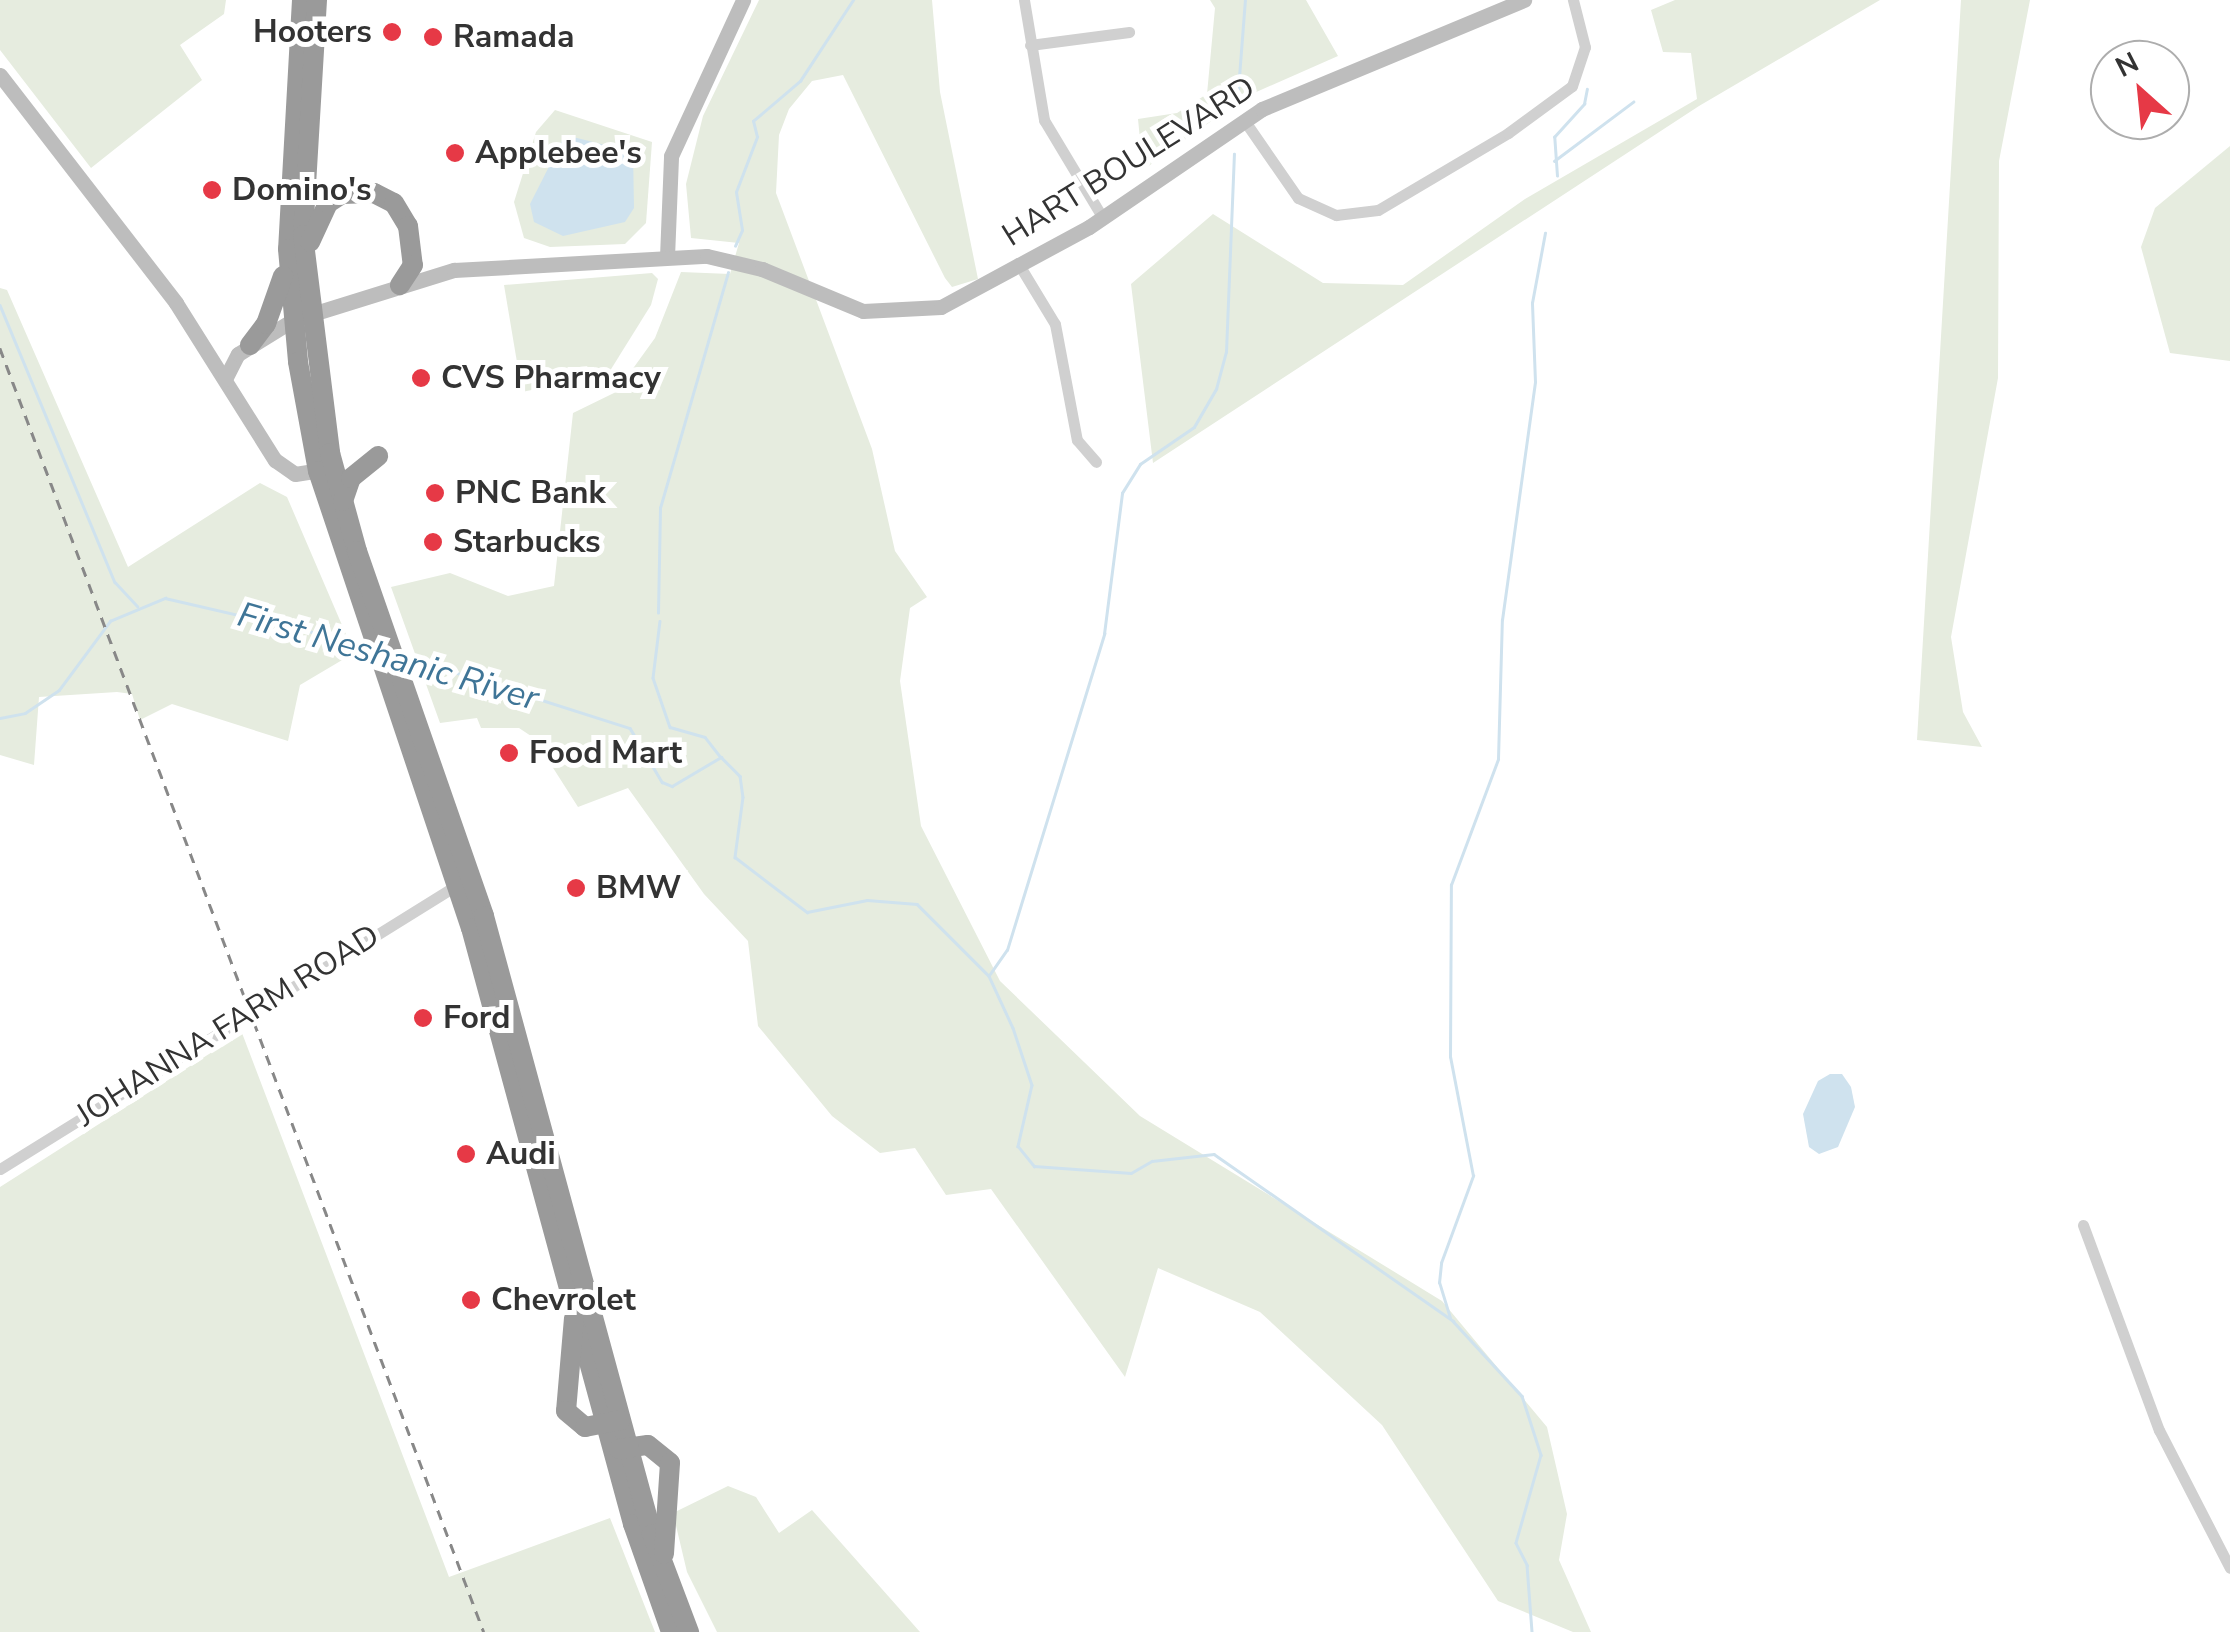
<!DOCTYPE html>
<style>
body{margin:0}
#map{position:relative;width:2230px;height:1632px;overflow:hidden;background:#fff;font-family:"Nunito Sans",sans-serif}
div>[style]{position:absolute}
.green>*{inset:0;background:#e6ecdf}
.water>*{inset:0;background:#cfe2ee}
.stream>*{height:2.5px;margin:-1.25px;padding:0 1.25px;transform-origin:1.25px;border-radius:1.25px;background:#cfe2ee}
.street>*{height:11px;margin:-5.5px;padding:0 5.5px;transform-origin:5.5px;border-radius:5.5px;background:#d0d0d0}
.secondary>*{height:15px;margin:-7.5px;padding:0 7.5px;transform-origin:7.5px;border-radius:7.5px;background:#bdbdbd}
.highway>*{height:20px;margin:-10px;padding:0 10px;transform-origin:10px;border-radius:10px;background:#9a9a9a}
.rail>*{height:2.5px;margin-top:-1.25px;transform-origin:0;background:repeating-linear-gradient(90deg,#888 0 10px,transparent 0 18px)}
.dots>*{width:28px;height:28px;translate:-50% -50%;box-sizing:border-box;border:5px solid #fff;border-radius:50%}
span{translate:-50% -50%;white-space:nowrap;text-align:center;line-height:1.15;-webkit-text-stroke:10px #fff;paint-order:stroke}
.poi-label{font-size:32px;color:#333;font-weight:700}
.right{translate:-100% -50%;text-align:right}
.left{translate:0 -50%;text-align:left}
.street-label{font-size:32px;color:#333}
.water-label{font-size:35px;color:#3f7597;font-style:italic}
.north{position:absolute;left:2090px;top:40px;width:100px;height:100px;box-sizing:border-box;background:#fff;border:2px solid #adadad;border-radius:50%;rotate:333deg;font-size:28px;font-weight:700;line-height:40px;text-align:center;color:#333}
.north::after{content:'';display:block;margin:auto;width:35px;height:45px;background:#e63946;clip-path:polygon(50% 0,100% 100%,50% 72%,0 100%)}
</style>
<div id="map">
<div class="green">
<div style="clip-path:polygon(0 0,226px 0,224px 14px,180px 45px,202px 80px,91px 168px,0 50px)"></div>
<div style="clip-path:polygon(759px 0,932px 0,940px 92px,978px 279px,952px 287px,945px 278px,843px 75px,812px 81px,789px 109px,779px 135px,776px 193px,872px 449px,895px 551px,927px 597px,910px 608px,900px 681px,921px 826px,1000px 981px,1140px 1116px,1442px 1301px,1547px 1427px,1567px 1514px,1559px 1560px,1591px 1632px,1573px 1632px,1498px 1601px,1382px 1425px,1260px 1312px,1158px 1268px,1125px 1377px,991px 1189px,946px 1195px,915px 1148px,880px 1153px,832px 1116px,758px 1026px,748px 941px,704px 894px,628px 788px,578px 807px,534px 738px,519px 728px,481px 728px,477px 718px,440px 723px,391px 587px,450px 573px,508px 596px,554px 586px,573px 413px,616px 392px,655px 338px,681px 272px,730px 274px,739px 243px,691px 238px,686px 184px,703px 116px)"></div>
<div style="clip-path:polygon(1210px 0,1306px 0,1338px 56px,1245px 97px,1143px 170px,1138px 119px,1177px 113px,1207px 94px,1215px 8px)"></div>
<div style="clip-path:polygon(1675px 0,1880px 0,1699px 106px,1153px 463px,1131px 284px,1213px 214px,1323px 283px,1403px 285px,1525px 199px,1697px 99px,1691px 53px,1663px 52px,1651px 10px)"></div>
<div style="clip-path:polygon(1961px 0,2030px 0,1999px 161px,1998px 378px,1951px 637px,1963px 712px,1982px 747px,1917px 740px)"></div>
<div style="clip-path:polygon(555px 110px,652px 142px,646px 223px,625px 244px,550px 247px,524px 238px,514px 202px,536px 132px)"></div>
<div style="clip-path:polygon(2230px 146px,2230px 361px,2170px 353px,2141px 247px,2155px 208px)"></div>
<div style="clip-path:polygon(652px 273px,658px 279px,651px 305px,608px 374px,522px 392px,504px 285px)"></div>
<div style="clip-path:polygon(0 288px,7px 290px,128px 567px,260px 483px,287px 497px,354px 653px,300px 685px,288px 741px,172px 704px,140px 720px,132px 694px,117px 692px,39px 697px,34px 765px,0 755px)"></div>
<div style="clip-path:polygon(242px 1033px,449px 1577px,610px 1518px,655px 1632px,0 1632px,0 1187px)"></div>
<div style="clip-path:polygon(728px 1486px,756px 1497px,779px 1533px,812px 1510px,920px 1632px,717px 1632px,687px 1572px,673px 1513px)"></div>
</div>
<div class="water">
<div style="clip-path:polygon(565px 135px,633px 152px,634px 208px,625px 222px,563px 236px,534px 222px,530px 204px)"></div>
<div style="clip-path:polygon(1830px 1074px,1842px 1074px,1851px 1087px,1855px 1107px,1838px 1147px,1819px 1154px,1809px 1147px,1803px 1114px,1818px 1081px)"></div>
</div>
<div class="stream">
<div style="left:1238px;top:90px;width:90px;rotate:-85.6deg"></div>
<div style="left:1554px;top:161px;width:99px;rotate:-36.8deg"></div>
<div style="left:1557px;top:176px;width:39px;rotate:-94deg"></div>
<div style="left:1554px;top:137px;width:45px;rotate:-47.7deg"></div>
<div style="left:1584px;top:104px;width:15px;rotate:-79deg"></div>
<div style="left:735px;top:246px;width:17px;rotate:-66deg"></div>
<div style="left:742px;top:230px;width:38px;rotate:-99deg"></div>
<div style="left:736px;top:192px;width:59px;rotate:-69.1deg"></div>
<div style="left:757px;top:137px;width:16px;rotate:-104deg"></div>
<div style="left:753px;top:121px;width:62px;rotate:-40.4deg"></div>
<div style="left:800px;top:81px;width:97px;rotate:-56.8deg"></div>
<div style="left:0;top:305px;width:300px;rotate:67.5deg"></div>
<div style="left:115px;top:582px;width:33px;rotate:47deg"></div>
<div style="left:658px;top:613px;width:105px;rotate:-88.9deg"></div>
<div style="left:660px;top:508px;width:245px;rotate:-73.9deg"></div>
<div style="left:660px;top:621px;width:57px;rotate:97deg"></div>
<div style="left:653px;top:678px;width:52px;rotate:70.9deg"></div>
<div style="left:670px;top:727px;width:36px;rotate:16deg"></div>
<div style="left:705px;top:737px;width:24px;rotate:52deg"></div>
<div style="left:401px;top:655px;width:240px;rotate:17.7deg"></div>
<div style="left:630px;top:728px;width:63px;rotate:59.3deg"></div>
<div style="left:662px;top:782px;width:11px;rotate:22deg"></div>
<div style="left:672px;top:786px;width:57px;rotate:-30.6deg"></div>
<div style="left:721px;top:757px;width:27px;rotate:45deg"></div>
<div style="left:740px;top:776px;width:21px;rotate:82deg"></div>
<div style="left:743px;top:797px;width:61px;rotate:97.6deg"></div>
<div style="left:735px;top:857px;width:91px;rotate:37.4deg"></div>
<div style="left:807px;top:912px;width:61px;rotate:-11.3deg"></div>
<div style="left:867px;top:900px;width:50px;rotate:4.6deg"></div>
<div style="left:917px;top:904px;width:102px;rotate:45deg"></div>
<div style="left:989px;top:976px;width:57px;rotate:65.2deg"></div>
<div style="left:1013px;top:1028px;width:60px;rotate:71.6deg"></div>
<div style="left:1032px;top:1085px;width:63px;rotate:102.9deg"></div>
<div style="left:1018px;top:1146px;width:26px;rotate:51deg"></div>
<div style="left:1034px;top:1166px;width:97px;rotate:4.1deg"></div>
<div style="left:1131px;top:1173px;width:24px;rotate:-30deg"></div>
<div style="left:1152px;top:1161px;width:62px;rotate:-6.4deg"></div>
<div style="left:1214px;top:1154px;width:292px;rotate:34.9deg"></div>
<div style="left:1453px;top:1321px;width:102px;rotate:47.4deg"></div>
<div style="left:1522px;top:1396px;width:62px;rotate:72.1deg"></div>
<div style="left:1541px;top:1455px;width:91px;rotate:105.9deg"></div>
<div style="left:1516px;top:1543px;width:25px;rotate:63deg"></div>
<div style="left:1527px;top:1565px;width:67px;rotate:85.7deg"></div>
<div style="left:0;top:718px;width:25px;rotate:-11deg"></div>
<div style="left:25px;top:713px;width:41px;rotate:-34.1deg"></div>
<div style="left:59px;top:690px;width:86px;rotate:-53.5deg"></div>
<div style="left:110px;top:621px;width:60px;rotate:-22.7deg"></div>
<div style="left:165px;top:598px;width:205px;rotate:13deg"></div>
<div style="left:990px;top:974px;width:29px;rotate:-55deg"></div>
<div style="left:1007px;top:950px;width:331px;rotate:-72.9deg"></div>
<div style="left:1104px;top:634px;width:142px;rotate:-82.7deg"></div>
<div style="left:1122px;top:493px;width:34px;rotate:-58deg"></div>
<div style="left:1140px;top:464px;width:65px;rotate:-34.4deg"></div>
<div style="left:1194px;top:427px;width:44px;rotate:-59.9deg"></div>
<div style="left:1216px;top:389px;width:38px;rotate:-75deg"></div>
<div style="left:1226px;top:352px;width:198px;rotate:-87.7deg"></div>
<div style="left:1450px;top:1318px;width:37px;rotate:-107deg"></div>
<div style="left:1439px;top:1283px;width:20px;rotate:-84deg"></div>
<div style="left:1441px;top:1263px;width:93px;rotate:-69.8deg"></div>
<div style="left:1473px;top:1176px;width:121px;rotate:-100.9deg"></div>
<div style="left:1450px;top:1057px;width:172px;rotate:-89.7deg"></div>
<div style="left:1451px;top:885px;width:134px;rotate:-69.5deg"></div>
<div style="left:1498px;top:759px;width:139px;rotate:-88.4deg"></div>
<div style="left:1502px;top:620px;width:240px;rotate:-82.1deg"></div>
<div style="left:1535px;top:382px;width:79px;rotate:-92.2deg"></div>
<div style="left:1532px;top:303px;width:71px;rotate:-79.5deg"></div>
</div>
<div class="street">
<div style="left:1024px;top:0;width:122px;rotate:80.5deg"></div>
<div style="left:1044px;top:120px;width:114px;rotate:59deg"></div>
<div style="left:1030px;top:45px;width:100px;rotate:-7.5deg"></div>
<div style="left:1244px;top:120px;width:95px;rotate:55.3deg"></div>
<div style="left:1298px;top:198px;width:42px;rotate:24.1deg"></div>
<div style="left:1336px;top:215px;width:42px;rotate:-6.8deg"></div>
<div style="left:1378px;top:210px;width:151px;rotate:-30.6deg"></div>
<div style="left:1508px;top:133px;width:79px;rotate:-36.3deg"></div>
<div style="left:1572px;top:86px;width:41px;rotate:-71.6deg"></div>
<div style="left:1585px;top:47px;width:49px;rotate:-104.3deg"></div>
<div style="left:1018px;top:263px;width:71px;rotate:58.8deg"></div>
<div style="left:1055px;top:324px;width:118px;rotate:79.3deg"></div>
<div style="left:1077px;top:440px;width:29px;rotate:49deg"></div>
<div style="left:0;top:1169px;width:538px;rotate:-31.86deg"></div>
<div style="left:2083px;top:1225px;width:219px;rotate:69.7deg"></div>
<div style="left:2159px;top:1430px;width:155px;rotate:62.8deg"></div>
</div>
<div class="secondary">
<div style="left:0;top:75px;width:288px;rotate:52.3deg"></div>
<div style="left:176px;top:303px;width:186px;rotate:57.8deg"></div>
<div style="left:275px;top:460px;width:24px;rotate:35deg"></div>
<div style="left:295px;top:474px;width:32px;rotate:-9deg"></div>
<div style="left:667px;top:257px;width:101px;rotate:-87.7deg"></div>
<div style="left:671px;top:156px;width:172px;rotate:-65.2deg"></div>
<div style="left:225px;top:379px;width:28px;rotate:-63deg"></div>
<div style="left:238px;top:354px;width:65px;rotate:-31.7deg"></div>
<div style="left:293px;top:320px;width:169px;rotate:-17.3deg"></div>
<div style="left:454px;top:270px;width:253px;rotate:-3.2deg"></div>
<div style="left:707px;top:256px;width:57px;rotate:13.3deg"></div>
<div style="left:762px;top:269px;width:109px;rotate:22.6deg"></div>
<div style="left:863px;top:311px;width:78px;rotate:-2.9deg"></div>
<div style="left:941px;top:307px;width:168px;rotate:-28.4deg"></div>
<div style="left:1089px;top:227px;width:209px;rotate:-34.3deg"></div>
<div style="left:1262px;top:109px;width:284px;rotate:-22.6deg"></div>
</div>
<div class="highway">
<div style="left:302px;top:0;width:249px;rotate:93.2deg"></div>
<div style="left:288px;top:249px;width:113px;rotate:84.9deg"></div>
<div style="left:298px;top:362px;width:111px;rotate:79.6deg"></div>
<div style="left:318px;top:471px;width:482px;rotate:71.5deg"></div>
<div style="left:471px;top:928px;width:618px;rotate:74.79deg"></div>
<div style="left:633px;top:1524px;width:114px;rotate:70.6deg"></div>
<div style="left:317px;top:0;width:235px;rotate:93.4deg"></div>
<div style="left:303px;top:235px;width:220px;rotate:82.9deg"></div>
<div style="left:330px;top:453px;width:102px;rotate:74.6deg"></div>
<div style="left:357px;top:551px;width:386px;rotate:70.8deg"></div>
<div style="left:484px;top:916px;width:640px;rotate:74.79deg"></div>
<div style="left:652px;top:1534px;width:105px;rotate:69.3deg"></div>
<div style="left:310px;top:242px;width:43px;rotate:-65.2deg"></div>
<div style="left:328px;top:203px;width:17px;rotate:-33deg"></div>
<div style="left:342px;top:194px;width:32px;rotate:-2deg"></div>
<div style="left:374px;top:193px;width:22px;rotate:27deg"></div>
<div style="left:394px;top:203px;width:27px;rotate:59deg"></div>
<div style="left:408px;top:226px;width:39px;rotate:83deg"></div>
<div style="left:413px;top:265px;width:24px;rotate:123deg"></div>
<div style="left:250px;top:345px;width:26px;rotate:-53deg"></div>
<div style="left:266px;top:324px;width:51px;rotate:-70.5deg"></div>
<div style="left:343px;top:501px;width:24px;rotate:-71deg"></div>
<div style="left:351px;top:478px;width:35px;rotate:-39deg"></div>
<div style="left:574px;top:1318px;width:93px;rotate:94.9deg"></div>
<div style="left:566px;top:1411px;width:25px;rotate:40deg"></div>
<div style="left:585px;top:1427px;width:36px;rotate:-11deg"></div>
<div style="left:619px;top:1449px;width:29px;rotate:-8deg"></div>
<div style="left:648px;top:1445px;width:28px;rotate:39deg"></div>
<div style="left:670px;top:1463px;width:91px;rotate:93.8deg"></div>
</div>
<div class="rail">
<div style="left:0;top:348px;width:1372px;rotate:69.35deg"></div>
</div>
<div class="dots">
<div style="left:392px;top:32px;background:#e63946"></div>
<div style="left:433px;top:37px;background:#e63946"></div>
<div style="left:455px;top:153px;background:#e63946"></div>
<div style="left:212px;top:190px;background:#e63946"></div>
<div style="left:421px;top:378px;background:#e63946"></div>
<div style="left:435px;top:493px;background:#e63946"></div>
<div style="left:433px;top:542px;background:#e63946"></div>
<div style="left:509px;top:753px;background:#e63946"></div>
<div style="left:576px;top:888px;background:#e63946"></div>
<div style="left:423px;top:1018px;background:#e63946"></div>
<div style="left:466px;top:1154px;background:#e63946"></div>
<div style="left:471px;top:1300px;background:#e63946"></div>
</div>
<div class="poi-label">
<span class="right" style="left:372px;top:32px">Hooters</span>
<span class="left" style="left:453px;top:37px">Ramada</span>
<span class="left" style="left:475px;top:153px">Applebee's</span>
<span class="left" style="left:232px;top:190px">Domino's</span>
<span class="left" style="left:441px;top:378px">CVS Pharmacy</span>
<span class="left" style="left:455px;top:493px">PNC Bank</span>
<span class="left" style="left:453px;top:542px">Starbucks</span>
<span class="left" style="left:529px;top:753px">Food Mart</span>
<span class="left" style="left:596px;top:888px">BMW</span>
<span class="left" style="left:443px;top:1018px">Ford</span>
<span class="left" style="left:486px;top:1154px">Audi</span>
<span class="left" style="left:491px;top:1300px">Chevrolet</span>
</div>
<div class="street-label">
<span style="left:1129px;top:162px;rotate:-32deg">HART BOULEVARD</span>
<span style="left:228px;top:1026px;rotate:-32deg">JOHANNA FARM ROAD</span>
</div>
<div class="water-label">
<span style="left:388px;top:657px;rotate:16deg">First Neshanic River</span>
</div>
<div class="north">N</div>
</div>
